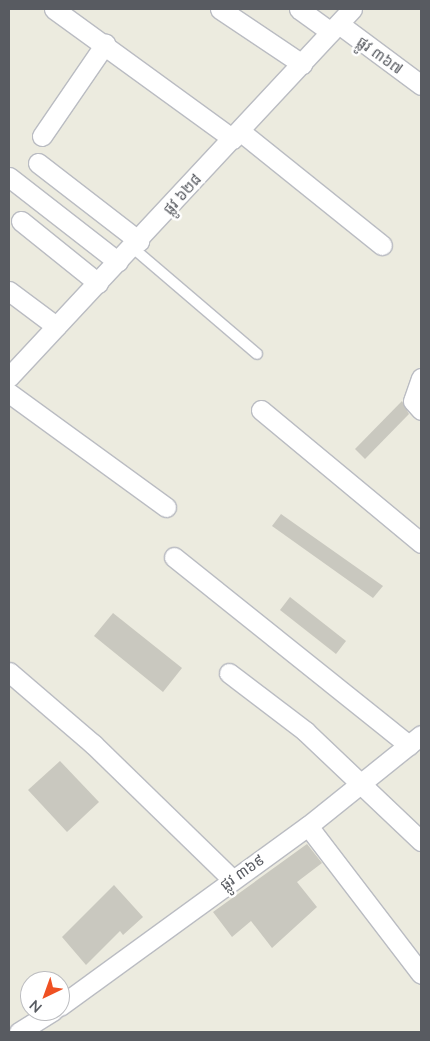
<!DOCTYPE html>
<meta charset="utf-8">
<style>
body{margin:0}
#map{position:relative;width:430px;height:1041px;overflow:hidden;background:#ecebdf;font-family:Lato,"Noto Sans Khmer",sans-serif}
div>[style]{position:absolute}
.building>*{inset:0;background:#c9c8bf}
.roads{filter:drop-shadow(1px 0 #babcc2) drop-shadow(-1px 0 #babcc2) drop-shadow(0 1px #babcc2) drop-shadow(0 -1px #babcc2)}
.lane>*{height:10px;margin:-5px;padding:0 5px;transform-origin:5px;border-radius:5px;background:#fff}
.street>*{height:19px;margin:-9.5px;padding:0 9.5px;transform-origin:9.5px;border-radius:9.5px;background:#fff}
span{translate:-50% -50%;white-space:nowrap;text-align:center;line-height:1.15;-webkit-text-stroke:5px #fff;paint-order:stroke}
.street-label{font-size:15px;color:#585b61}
.frame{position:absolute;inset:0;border:10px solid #585b61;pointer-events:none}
.north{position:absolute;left:20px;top:971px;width:50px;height:50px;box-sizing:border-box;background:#fff;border:1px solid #bcbdc0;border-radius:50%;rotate:222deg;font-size:14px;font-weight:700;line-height:20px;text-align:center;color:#585b61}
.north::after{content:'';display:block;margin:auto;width:18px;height:22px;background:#ef5123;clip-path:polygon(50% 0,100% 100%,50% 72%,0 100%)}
</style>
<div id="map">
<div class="building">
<div style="clip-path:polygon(402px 401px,409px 414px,365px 459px,355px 449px)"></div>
<div style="clip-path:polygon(281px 514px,383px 586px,373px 598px,272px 526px)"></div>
<div style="clip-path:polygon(290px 597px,346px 641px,336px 654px,280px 610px)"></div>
<div style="clip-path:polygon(113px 613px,182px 668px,163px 692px,94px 636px)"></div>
<div style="clip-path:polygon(60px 761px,99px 802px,67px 832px,28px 790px)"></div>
<div style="clip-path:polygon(307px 844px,322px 863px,297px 882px,317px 907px,272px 948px,251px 921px,232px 937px,213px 912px)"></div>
<div style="clip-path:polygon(114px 885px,143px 917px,123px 935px,120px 931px,86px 965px,62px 937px)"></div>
</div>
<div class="roads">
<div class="lane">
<div style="left:133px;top:248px;width:163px;rotate:40.5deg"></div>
</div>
<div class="street">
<div style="left:54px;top:9px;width:221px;rotate:36deg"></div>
<div style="left:220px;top:9px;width:99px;rotate:33.9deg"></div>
<div style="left:299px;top:9px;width:39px;rotate:36deg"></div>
<div style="left:339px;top:24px;width:102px;rotate:36.6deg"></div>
<div style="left:240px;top:131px;width:182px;rotate:38.8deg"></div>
<div style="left:42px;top:136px;width:112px;rotate:-55.6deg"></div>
<div style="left:38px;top:163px;width:128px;rotate:37.7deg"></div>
<div style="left:9px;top:177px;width:138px;rotate:37.9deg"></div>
<div style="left:21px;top:221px;width:99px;rotate:38.8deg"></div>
<div style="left:9px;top:291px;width:59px;rotate:36.7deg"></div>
<div style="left:9px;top:377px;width:503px;rotate:-47.01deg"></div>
<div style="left:421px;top:378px;width:24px;rotate:109deg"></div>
<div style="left:413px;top:401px;width:12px;rotate:48deg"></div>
<div style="left:9px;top:393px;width:194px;rotate:36deg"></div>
<div style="left:261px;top:410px;width:208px;rotate:39.7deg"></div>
<div style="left:174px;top:557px;width:301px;rotate:38.7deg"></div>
<div style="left:9px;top:672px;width:111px;rotate:40.6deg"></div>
<div style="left:93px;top:744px;width:194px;rotate:44.2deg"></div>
<div style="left:229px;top:673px;width:96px;rotate:37.3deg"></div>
<div style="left:305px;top:731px;width:160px;rotate:43.5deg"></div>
<div style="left:308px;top:826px;width:186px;rotate:52.6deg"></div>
<div style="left:60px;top:1006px;width:306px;rotate:-36deg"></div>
<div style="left:308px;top:826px;width:145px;rotate:-38.8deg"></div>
<div style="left:19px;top:1032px;width:40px;rotate:-32deg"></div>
</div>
</div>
<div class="street-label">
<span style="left:380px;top:55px;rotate:36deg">ផ្លូវ ៣៦៧</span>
<span style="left:182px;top:194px;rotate:-48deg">ផ្លូវ ៦២៨</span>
<span style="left:242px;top:872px;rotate:-35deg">ផ្លូវ ៣៦៩</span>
</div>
<div class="frame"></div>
<div class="north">N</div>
</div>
